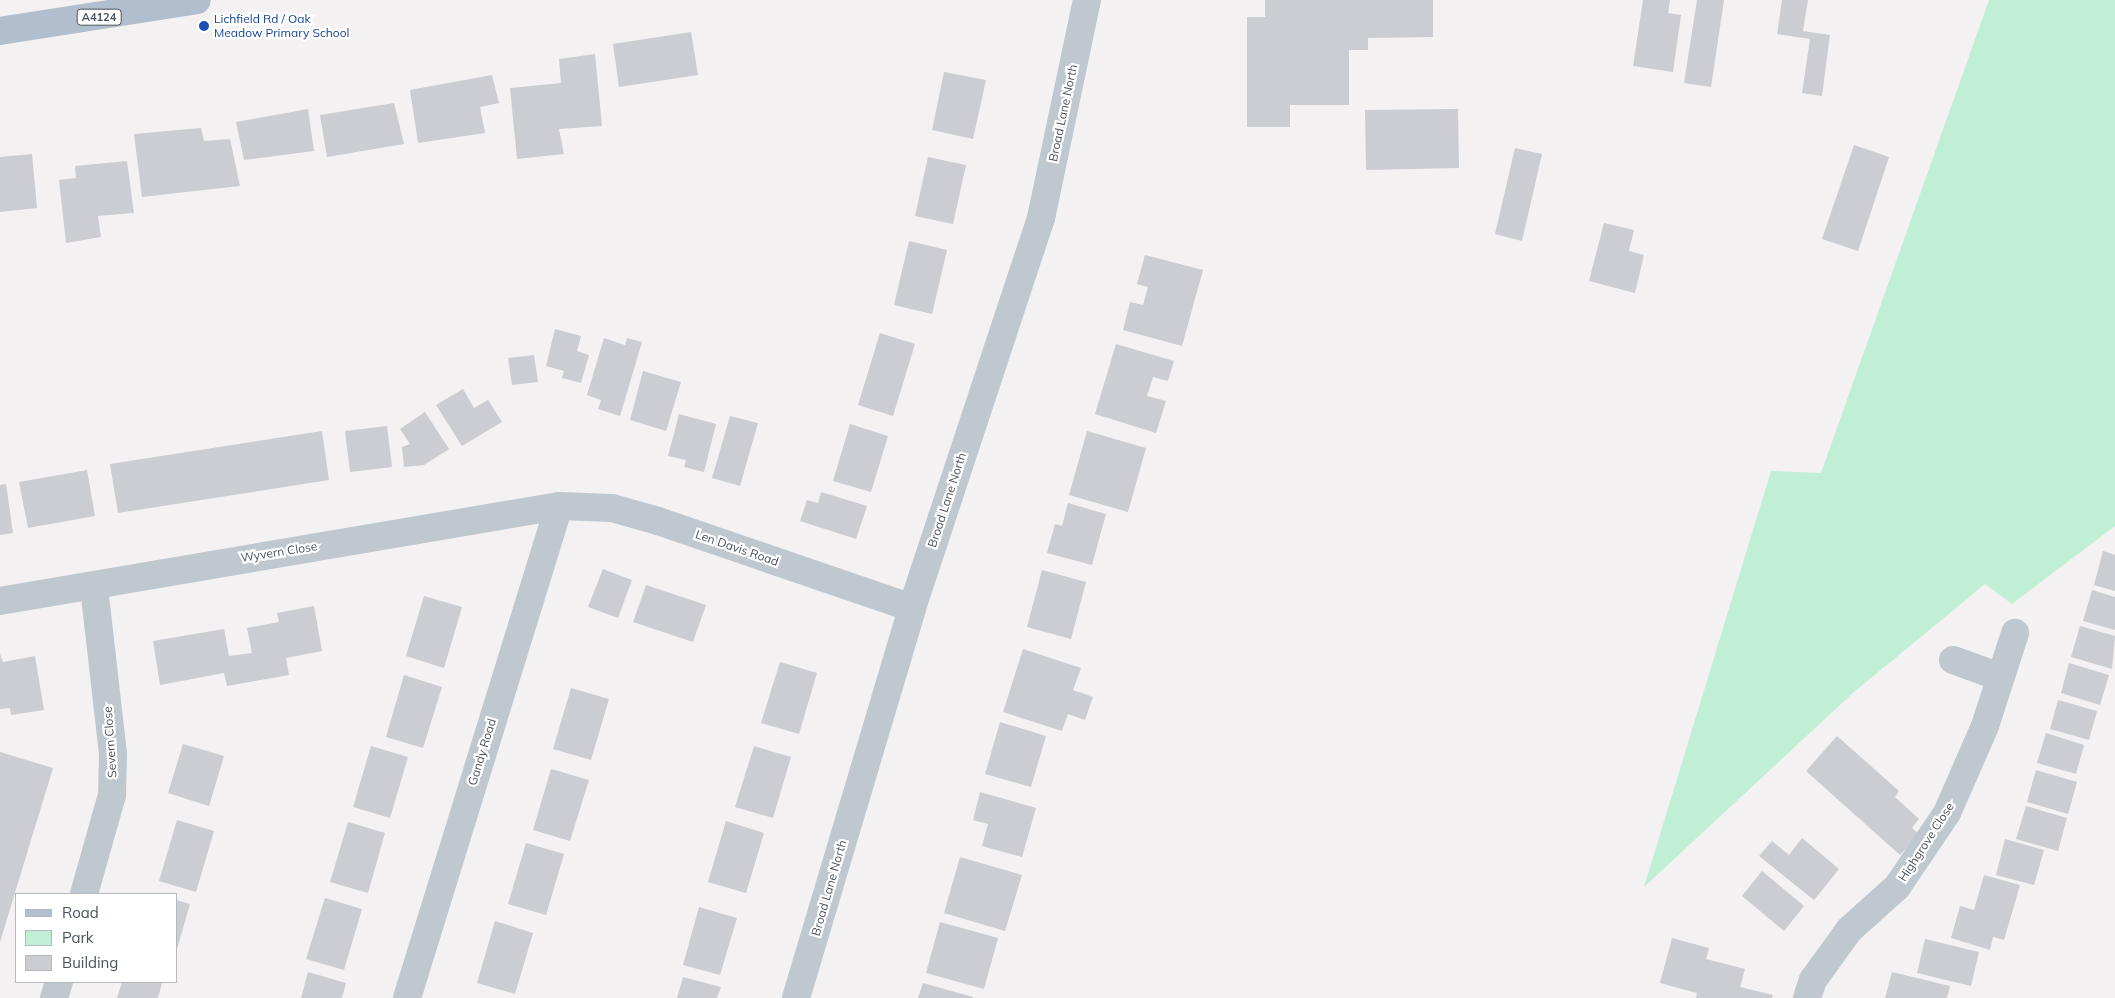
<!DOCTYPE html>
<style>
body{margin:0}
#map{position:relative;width:2115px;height:998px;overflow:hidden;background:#f3f1f1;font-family:Mulish,sans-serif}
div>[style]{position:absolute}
.green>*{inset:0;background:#c1efd5}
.building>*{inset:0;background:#cbcdd3}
.minor>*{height:28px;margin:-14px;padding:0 14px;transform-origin:14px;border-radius:14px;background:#bfc7cf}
.major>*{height:28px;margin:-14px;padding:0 14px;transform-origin:14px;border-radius:14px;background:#b1bece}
.dots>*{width:14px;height:14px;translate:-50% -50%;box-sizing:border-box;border:2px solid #fff;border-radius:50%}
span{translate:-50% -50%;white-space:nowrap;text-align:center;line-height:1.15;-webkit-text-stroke:4.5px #fff;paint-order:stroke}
.shield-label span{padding:1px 4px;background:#fff;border:1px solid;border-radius:4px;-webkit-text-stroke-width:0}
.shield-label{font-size:11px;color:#49535e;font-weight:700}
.transit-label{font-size:12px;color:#164399}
.left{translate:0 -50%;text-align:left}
.street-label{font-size:12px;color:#49535e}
.legend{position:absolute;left:15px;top:893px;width:162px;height:90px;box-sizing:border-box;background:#fff;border:1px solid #b6babf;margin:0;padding:6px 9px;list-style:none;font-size:15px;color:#49535e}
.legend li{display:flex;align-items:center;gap:10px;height:25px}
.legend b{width:25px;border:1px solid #b6babf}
</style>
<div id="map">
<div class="green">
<div style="clip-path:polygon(1989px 0,2115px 0,2115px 526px,2012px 604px,1985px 584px,1854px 692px,1644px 887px,1771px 471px,1821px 473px)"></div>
</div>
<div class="building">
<div style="clip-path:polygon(1265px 0,1433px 0,1433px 37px,1368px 38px,1368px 50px,1349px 50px,1349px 105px,1290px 105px,1290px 127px,1247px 127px,1247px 17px,1265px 17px)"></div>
<div style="clip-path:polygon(1643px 0,1670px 0,1668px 13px,1681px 15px,1673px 72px,1633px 66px)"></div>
<div style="clip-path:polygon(1697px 0,1724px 0,1711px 87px,1684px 83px)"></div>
<div style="clip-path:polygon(1782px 0,1808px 0,1803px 31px,1830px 35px,1822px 96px,1802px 93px,1810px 39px,1777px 34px)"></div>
<div style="clip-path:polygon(691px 32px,698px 75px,619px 87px,613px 44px)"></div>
<div style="clip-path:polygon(595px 54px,602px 126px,559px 129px,564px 154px,517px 159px,510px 88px,561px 83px,559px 59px)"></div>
<div style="clip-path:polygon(944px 72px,986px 80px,973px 139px,932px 130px)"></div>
<div style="clip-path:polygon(492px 75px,499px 103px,480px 107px,485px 133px,418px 143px,410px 90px)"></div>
<div style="clip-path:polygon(394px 103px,404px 144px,327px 157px,320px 115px)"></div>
<div style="clip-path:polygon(308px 109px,314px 151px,244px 160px,236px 122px)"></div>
<div style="clip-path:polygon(1458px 109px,1459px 168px,1366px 170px,1365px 110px)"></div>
<div style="clip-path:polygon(201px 128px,204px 141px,230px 139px,240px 186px,142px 197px,134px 134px)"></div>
<div style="clip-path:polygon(1854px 145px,1889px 157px,1858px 251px,1822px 239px)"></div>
<div style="clip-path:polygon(1515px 148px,1542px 154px,1522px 241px,1495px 234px)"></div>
<div style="clip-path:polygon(32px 154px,37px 208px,0 212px,0 157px)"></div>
<div style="clip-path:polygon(928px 157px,966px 165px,953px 224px,915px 216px)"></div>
<div style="clip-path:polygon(127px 161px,134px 213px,98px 216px,101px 237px,66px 243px,59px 180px,76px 178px,75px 166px)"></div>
<div style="clip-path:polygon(1604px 223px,1634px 230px,1629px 251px,1644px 255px,1635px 293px,1589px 281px)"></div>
<div style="clip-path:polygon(909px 241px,947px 250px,932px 314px,894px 305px)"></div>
<div style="clip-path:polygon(1145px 255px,1203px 270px,1182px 346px,1123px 330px,1130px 302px,1143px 305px,1148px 287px,1137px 284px)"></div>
<div style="clip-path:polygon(555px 329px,581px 336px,577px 351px,589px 355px,581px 383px,562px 378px,564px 371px,546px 366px)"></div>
<div style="clip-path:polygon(880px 333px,915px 344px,893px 416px,858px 405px)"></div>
<div style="clip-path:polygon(604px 338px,625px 345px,627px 338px,642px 342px,620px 416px,598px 409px,601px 400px,587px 395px)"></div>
<div style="clip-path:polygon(1116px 344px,1174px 361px,1168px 381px,1153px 377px,1147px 396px,1166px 401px,1156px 433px,1095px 414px)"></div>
<div style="clip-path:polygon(534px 355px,538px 382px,512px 385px,508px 358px)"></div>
<div style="clip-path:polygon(643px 371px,681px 382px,666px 431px,630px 420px)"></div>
<div style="clip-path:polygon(463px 389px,474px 408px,488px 400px,502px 422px,462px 446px,436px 405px)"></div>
<div style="clip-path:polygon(425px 412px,449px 449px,424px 465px,404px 467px,402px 447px,410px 444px,400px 429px)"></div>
<div style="clip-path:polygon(679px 414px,716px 424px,704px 472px,684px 467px,686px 460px,668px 456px)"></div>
<div style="clip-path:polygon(730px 416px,758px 423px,740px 486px,712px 478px)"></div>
<div style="clip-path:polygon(850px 424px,888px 436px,871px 492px,833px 481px)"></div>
<div style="clip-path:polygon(387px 426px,392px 467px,350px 472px,345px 431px)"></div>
<div style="clip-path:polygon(322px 431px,329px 480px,118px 513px,110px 464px)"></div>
<div style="clip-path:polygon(1087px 431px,1146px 448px,1128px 512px,1069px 495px)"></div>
<div style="clip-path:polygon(87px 470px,95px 516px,28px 528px,19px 482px)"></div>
<div style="clip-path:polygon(6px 484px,13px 533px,0 535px,0 485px)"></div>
<div style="clip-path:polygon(821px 492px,867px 506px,856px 539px,800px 521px,807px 500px,818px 503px)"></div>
<div style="clip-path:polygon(1068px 503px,1106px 514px,1092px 565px,1047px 553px,1055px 524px,1062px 526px)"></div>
<div style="clip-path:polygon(2103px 551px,2115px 555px,2115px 591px,2094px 585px)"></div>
<div style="clip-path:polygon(603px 569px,632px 580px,618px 618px,588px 607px)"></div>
<div style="clip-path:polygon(1042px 570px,1086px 582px,1071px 639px,1027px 627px)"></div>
<div style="clip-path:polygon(646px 585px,706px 605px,693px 642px,633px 622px)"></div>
<div style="clip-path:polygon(2092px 590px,2115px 597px,2115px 630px,2083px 621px)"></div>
<div style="clip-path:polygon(424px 596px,462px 607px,444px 668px,406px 656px)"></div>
<div style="clip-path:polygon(314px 606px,322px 651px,286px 658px,289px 675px,227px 686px,224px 673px,160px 685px,153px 641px,224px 629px,229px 656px,252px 653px,247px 628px,279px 622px,277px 613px)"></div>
<div style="clip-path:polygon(2080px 626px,2115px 636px,2112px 669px,2071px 657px)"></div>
<div style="clip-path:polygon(1023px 649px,1081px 668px,1073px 690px,1093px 697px,1085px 720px,1068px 714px,1062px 731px,1003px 712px)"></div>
<div style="clip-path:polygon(0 654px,3px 662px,35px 656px,44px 710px,11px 715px,10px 708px,0 709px)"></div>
<div style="clip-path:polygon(780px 662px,817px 673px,799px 734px,761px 723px)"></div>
<div style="clip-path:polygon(2069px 663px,2109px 675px,2100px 705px,2061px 693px)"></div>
<div style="clip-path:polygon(404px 675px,442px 687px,423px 748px,386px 737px)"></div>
<div style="clip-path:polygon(571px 688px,609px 699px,591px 760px,553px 749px)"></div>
<div style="clip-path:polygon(2058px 700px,2097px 711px,2089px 740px,2050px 729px)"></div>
<div style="clip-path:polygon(1000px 722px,1046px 736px,1031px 787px,985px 774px)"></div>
<div style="clip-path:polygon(2046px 733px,2084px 745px,2076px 774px,2037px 763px)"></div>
<div style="clip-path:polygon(1837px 736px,1899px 791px,1895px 797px,1919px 819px,1912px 828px,1919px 834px,1900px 855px,1806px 771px)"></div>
<div style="clip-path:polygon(183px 744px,224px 756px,209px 806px,168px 793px)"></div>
<div style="clip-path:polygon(371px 746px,408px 757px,390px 818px,353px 807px)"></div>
<div style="clip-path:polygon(754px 746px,791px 757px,773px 818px,735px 807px)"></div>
<div style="clip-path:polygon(0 752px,53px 768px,0 942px)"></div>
<div style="clip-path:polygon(551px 769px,589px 780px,570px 841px,533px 830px)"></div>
<div style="clip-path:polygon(2036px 770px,2077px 782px,2068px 814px,2027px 802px)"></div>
<div style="clip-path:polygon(980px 792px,1036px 808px,1022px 857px,982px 846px,988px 824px,973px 820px)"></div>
<div style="clip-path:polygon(2026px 806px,2067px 818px,2058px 851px,2016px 839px)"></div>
<div style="clip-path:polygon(177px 820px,214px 831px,196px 892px,159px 881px)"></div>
<div style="clip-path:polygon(726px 821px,764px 833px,746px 893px,708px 882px)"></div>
<div style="clip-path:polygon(348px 822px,385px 833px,368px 893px,330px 882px)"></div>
<div style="clip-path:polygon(1802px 838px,1839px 869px,1814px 900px,1759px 856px,1772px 841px,1789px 855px)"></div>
<div style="clip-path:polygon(2005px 839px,2044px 850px,2034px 885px,1996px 875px)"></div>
<div style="clip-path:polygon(526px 843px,564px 854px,546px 915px,508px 904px)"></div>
<div style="clip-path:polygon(960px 857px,1022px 875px,1005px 931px,944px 913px)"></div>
<div style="clip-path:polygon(1762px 871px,1804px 906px,1784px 931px,1742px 896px)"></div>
<div style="clip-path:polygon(1984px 875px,2020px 885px,2004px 940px,1993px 937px,1990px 950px,1951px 938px,1960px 906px,1974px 910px)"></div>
<div style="clip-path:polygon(325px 898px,362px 909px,344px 970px,306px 959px)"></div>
<div style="clip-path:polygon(176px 900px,190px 904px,177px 949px,176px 949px)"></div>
<div style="clip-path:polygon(699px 907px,737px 918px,720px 975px,683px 965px)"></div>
<div style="clip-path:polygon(495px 921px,533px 933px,515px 994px,477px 983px)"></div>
<div style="clip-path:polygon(940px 922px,998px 938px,984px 989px,926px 973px)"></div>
<div style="clip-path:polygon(1672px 938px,1709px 948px,1706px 959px,1745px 969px,1740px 987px,1773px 995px,1772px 998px,1696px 998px,1697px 993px,1660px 983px)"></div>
<div style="clip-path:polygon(1925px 939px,1979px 952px,1971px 986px,1917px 973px)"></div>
<div style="clip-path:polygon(308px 972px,346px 983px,342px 998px,301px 998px)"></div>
<div style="clip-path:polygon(1892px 972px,1950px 986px,1947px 998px,1885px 998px)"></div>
<div style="clip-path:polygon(683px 977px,721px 987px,717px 998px,677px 998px)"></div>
<div style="clip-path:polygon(122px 982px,158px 982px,162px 983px,158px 998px,117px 998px)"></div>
<div style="clip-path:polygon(923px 983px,973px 997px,973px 998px,918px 998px)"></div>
</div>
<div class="minor">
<div style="left:0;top:601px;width:567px;rotate:-9.65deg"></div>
<div style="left:559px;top:506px;width:53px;rotate:2.2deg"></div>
<div style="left:612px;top:508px;width:48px;rotate:15.8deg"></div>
<div style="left:658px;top:521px;width:268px;rotate:18.9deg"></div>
<div style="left:1953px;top:660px;width:50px;rotate:19.9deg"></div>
<div style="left:84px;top:894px;width:103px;rotate:-74.2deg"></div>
<div style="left:112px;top:795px;width:41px;rotate:-88.6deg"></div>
<div style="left:113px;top:754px;width:169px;rotate:-96.5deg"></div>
<div style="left:54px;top:998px;width:17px;rotate:-73deg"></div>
<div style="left:407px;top:998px;width:515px;rotate:-72.83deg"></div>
<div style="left:796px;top:998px;width:407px;rotate:-73.4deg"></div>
<div style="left:912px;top:608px;width:411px;rotate:-71.7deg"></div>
<div style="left:1041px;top:218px;width:223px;rotate:-78.1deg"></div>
<div style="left:1807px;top:998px;width:19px;rotate:-72deg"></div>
<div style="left:1813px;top:980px;width:62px;rotate:-54.2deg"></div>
<div style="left:1849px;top:930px;width:64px;rotate:-41.9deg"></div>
<div style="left:1897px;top:887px;width:89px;rotate:-56deg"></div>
<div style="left:1947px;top:813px;width:95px;rotate:-66.4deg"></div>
<div style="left:1985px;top:726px;width:98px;rotate:-72.1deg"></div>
</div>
<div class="major">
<div style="left:0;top:31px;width:199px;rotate:-8.9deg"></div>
</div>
<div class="dots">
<div style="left:204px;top:26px;background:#1a4fb4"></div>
</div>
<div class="shield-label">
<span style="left:99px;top:17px">A4124</span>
</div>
<div class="transit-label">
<span class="left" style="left:214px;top:26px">Lichfield Rd / Oak<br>Meadow Primary School</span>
</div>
<div class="street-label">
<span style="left:1063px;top:113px;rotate:-78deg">Broad Lane North</span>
<span style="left:947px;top:500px;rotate:-72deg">Broad Lane North</span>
<span style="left:737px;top:548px;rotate:19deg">Len Davis Road</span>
<span style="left:279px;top:552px;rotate:-9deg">Wyvern Close</span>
<span style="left:110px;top:742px;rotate:-94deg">Severn Close</span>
<span style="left:482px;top:752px;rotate:-73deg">Gandy Road</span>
<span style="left:1926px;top:842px;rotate:-57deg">Highgrove Close</span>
<span style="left:829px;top:888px;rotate:-74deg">Broad Lane North</span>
</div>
<ul class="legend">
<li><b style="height:6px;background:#b1bece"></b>Road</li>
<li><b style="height:14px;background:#c1efd5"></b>Park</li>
<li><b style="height:14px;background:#cbcdd3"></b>Building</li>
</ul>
</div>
